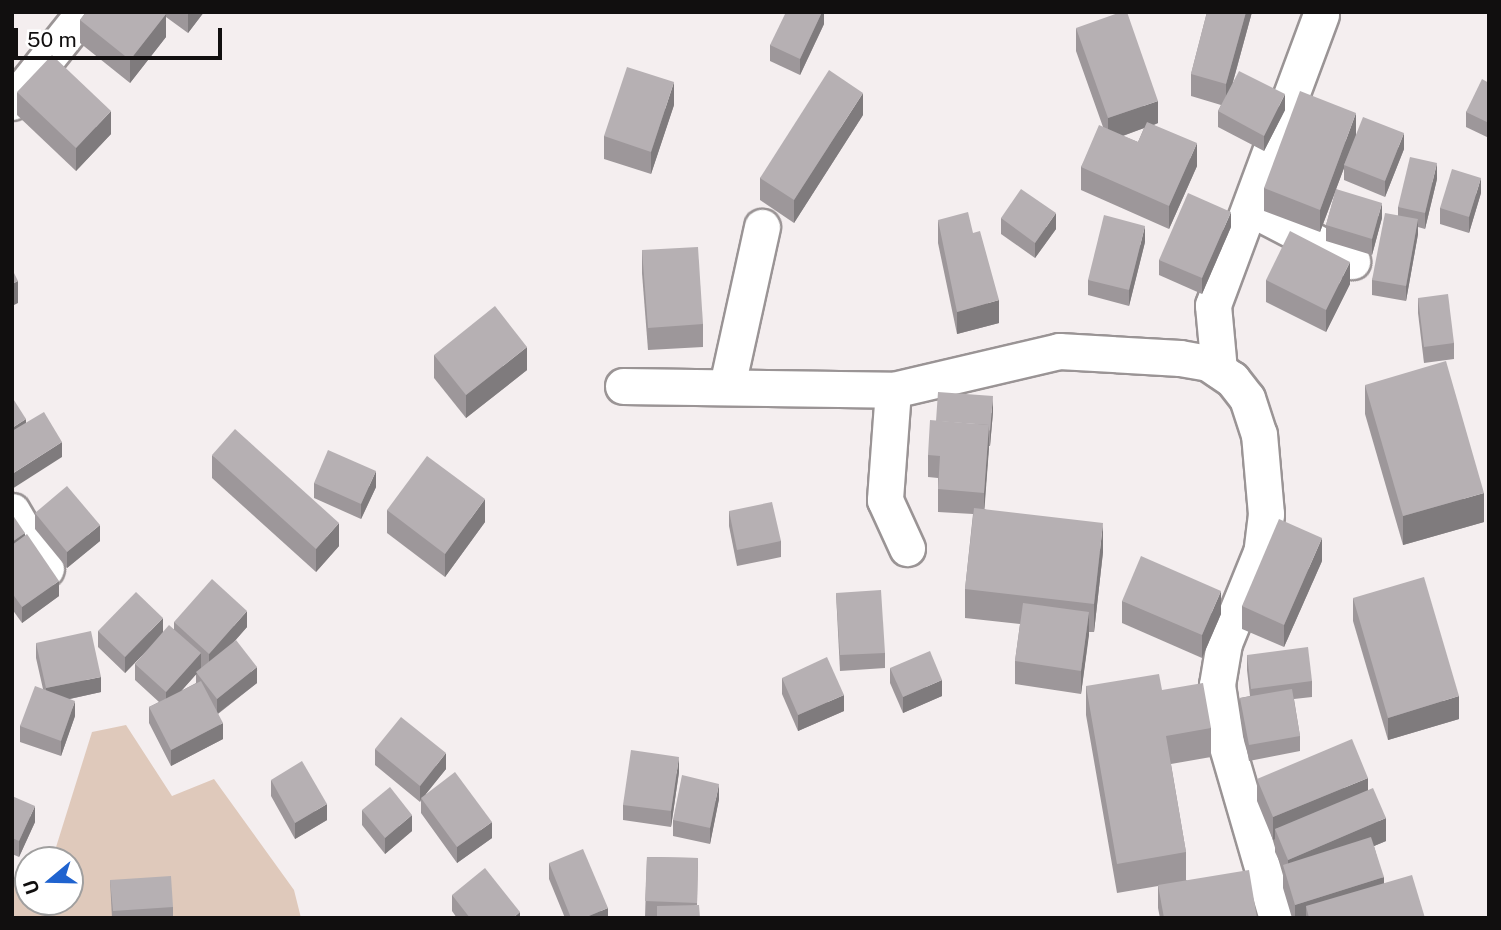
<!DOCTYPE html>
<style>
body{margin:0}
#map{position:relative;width:1501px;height:930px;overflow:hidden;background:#f4eeef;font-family:"Public Sans",sans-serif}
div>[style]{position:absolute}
.green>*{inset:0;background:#dfc9bb}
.roads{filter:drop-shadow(2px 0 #9a9495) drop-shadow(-2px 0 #9a9495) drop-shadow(0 2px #9a9495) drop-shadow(0 -2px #9a9495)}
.minor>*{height:35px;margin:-17.5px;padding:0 17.5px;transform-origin:17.5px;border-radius:17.5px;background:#fff}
.wall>*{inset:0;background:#9d979a}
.shaded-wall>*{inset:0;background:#7f7b7d}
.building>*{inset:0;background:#b6b0b3}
span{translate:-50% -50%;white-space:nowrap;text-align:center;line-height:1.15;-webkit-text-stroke:5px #fff;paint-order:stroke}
.frame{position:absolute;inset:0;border:14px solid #110f0f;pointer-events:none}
.north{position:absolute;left:14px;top:846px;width:70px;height:70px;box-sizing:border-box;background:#fff;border:2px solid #a09f9f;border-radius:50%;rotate:251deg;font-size:19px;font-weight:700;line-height:28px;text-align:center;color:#110f0f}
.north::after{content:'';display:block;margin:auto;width:24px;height:32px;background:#1f63cf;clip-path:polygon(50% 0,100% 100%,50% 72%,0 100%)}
.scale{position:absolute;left:14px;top:28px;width:208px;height:32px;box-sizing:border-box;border:4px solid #110f0f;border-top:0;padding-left:9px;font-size:21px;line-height:24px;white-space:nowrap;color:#110f0f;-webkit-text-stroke:5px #fff;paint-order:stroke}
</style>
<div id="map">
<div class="green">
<div style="clip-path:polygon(126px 725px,172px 796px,214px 779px,294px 890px,301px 918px,12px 918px,12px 876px,28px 884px,28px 902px,70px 902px,70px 860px,52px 860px,92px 732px)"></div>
</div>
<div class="roads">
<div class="minor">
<div style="left:12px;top:102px;width:115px;rotate:-51.3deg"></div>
<div style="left:1252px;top:209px;width:113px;rotate:27.5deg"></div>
<div style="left:1219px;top:370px;width:65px;rotate:-95.3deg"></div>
<div style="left:1213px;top:305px;width:310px;rotate:-69.6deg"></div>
<div style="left:623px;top:386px;width:270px;rotate:0.8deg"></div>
<div style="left:893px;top:390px;width:171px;rotate:-13.2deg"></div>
<div style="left:1059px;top:351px;width:121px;rotate:3.3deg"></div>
<div style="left:1180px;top:358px;width:28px;rotate:10deg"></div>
<div style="left:1208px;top:363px;width:29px;rotate:34deg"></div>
<div style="left:1232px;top:379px;width:24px;rotate:52deg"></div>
<div style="left:1247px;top:398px;width:38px;rotate:72deg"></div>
<div style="left:1259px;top:434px;width:80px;rotate:85deg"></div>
<div style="left:1266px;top:514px;width:38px;rotate:97deg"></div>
<div style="left:1261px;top:552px;width:98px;rotate:112.1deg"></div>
<div style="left:1224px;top:643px;width:43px;rotate:99.5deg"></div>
<div style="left:1217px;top:685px;width:59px;rotate:81.2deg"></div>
<div style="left:1226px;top:743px;width:182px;rotate:73.8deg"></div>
<div style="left:727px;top:386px;width:163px;rotate:-77.6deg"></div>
<div style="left:893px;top:390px;width:110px;rotate:94.2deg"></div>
<div style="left:885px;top:500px;width:53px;rotate:65.4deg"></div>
<div style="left:12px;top:511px;width:67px;rotate:59.6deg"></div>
</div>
</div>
<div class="wall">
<div style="clip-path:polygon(86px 12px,204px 12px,188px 33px,166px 17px,166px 37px,130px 83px,80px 43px,80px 20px)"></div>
<div style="clip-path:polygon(824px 12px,824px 24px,800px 75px,770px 61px,770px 45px)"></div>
<div style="clip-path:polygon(1207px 12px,1252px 12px,1233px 82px,1285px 110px,1264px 151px,1218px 127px,1218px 111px,1221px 105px,1191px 96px,1191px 74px)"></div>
<div style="clip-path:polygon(evenodd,1076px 28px,1158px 123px,1154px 125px,1197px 166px,1169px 229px,1081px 190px,1081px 167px,1103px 127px,1076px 51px,1076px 28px,1144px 128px,1138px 142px,1123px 136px,1144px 128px)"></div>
<div style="clip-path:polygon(1489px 83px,1489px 138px,1466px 127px,1466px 112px)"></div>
<div style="clip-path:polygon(17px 92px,111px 134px,76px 171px,17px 115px)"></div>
<div style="clip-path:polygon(674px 105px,651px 174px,604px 159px,604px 136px)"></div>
<div style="clip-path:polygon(863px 115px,794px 223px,760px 200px,760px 178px)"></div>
<div style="clip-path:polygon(1356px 135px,1404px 149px,1385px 197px,1344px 180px,1344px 168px,1336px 189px,1382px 218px,1372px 255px,1326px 241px,1326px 225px,1336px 190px,1320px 232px,1264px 211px,1264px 188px)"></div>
<div style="clip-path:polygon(1437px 179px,1425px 229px,1418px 227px,1418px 234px,1406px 301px,1372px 295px,1372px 280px,1398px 215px,1398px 207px)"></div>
<div style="clip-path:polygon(1481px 193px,1469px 233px,1440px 224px,1440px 208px)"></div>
<div style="clip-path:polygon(1001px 218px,1056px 229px,1035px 258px,1001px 234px)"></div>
<div style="clip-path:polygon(938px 220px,999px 323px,957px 334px,938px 243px)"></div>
<div style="clip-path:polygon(1231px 227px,1202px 294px,1159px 275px,1159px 260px)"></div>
<div style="clip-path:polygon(1145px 242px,1129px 306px,1088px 295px,1088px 280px)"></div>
<div style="clip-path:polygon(642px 250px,703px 324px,703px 347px,648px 350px,642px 273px)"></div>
<div style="clip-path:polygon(1266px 280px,1350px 284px,1326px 332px,1266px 302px)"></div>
<div style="clip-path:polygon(1418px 298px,1454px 343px,1454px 359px,1424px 363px,1418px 313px)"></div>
<div style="clip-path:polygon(434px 355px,527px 370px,466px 418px,434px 378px)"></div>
<div style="clip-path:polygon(1365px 385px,1484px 522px,1403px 545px,1365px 414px)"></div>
<div style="clip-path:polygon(993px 412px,990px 446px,989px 446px,984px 509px,1103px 552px,1094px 632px,1089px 632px,1081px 694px,1015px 684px,1015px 661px,1020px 624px,965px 618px,965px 589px,973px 514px,938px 512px,938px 478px,928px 477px,928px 455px)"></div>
<div style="clip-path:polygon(212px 455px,339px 546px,316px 572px,212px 478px)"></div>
<div style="clip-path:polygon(314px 483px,376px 487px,361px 519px,314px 498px)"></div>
<div style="clip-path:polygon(387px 510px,485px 522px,445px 577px,387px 533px)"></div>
<div style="clip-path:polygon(729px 511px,781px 541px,781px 557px,737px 566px,729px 526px)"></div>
<div style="clip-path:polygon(35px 513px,100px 541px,67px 568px,35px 529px)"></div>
<div style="clip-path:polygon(12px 514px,59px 596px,22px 623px,12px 609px)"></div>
<div style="clip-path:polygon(1322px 561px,1284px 647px,1242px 629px,1242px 606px)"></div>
<div style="clip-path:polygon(836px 593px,885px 653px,885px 668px,840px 671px)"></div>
<div style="clip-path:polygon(1353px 598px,1459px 719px,1388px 740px,1353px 621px)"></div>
<div style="clip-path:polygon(1122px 601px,1221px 614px,1202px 658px,1122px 623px)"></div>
<div style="clip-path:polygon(evenodd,174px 622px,247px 627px,234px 642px,257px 683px,218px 714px,223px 739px,171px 766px,149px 723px,149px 707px,159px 702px,135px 680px,135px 664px,150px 647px,125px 673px,98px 647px,98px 631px,163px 632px,174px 629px,174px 622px,196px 674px,196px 683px,181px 691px,196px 674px)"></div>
<div style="clip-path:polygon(36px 643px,101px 692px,70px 699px,75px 716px,61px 756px,20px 742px,20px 726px,43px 689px,36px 658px)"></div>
<div style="clip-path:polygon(1247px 655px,1312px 681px,1312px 697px,1294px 699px,1300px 736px,1300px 751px,1249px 761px,1240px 714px,1240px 698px,1250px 696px,1247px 670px)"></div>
<div style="clip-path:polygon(890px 668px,942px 696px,903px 713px,890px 683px)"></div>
<div style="clip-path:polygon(782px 678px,844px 711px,798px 731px,782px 694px)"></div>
<div style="clip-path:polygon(1086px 686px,1162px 690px,1211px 728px,1211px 757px,1171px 764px,1186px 852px,1186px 880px,1257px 918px,1160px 918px,1158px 908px,1158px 886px,1117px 893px,1086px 715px)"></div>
<div style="clip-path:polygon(1489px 733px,1489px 751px,1487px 750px,1487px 735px)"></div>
<div style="clip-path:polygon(375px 749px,446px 769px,425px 794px,492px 838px,457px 863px,421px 813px,421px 800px,420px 802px,375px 765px)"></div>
<div style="clip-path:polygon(679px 772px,671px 827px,623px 820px,623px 805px)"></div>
<div style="clip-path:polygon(1257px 779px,1368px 790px,1386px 841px,1374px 846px,1384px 883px,1425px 918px,1292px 918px,1283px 888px,1283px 869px,1275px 852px,1275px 839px,1273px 840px,1257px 801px)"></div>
<div style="clip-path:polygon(271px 780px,327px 820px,295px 839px,271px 796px)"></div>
<div style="clip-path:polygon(12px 796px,35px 822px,19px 857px,12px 854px)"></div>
<div style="clip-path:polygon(719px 799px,710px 844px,673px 836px,673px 820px)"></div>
<div style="clip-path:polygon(362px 810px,412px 831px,385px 854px,362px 825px)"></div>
<div style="clip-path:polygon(647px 857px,698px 858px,697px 905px,657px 917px,645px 917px)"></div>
<div style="clip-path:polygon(549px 863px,608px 918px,565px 918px,549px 879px)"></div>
<div style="clip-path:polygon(110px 880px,173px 907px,173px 918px,112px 918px)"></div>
<div style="clip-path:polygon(452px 895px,520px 918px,457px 918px,452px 911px)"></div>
</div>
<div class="shaded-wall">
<div style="clip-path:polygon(188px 12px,204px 12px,188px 33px)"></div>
<div style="clip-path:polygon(822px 12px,824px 12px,824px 24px,800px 75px,800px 59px)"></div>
<div style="clip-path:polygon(1246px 12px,1252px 12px,1226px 107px,1226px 84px)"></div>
<div style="clip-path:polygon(166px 14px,166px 37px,130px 83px,130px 60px)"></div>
<div style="clip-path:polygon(674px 82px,674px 105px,651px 174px,651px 152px)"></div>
<div style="clip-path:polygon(863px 93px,863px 115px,794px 223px,794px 200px)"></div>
<div style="clip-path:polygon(1285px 94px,1285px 110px,1264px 151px,1264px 136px)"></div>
<div style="clip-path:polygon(1158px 101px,1158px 123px,1108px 141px,1108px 118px)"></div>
<div style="clip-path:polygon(111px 111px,111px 134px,76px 171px,76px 148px)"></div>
<div style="clip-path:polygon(1356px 113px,1356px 136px,1344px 165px,1344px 168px,1320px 232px,1320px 210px)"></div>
<div style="clip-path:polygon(1404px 133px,1404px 149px,1385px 197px,1385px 181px)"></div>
<div style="clip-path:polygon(1197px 143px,1197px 166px,1169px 229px,1169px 206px)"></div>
<div style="clip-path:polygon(1437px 163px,1437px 179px,1425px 229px,1425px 213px)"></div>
<div style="clip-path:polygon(1481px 178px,1481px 193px,1469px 233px,1469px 217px)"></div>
<div style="clip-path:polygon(1382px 203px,1382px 218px,1372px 255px,1372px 239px)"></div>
<div style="clip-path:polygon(1231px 212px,1231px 227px,1202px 294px,1202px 278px)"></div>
<div style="clip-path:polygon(1056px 213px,1056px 229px,1035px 258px,1035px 243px)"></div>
<div style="clip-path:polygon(1418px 219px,1418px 234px,1406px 301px,1406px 286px)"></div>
<div style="clip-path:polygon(1145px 226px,1145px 242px,1129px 306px,1129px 290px)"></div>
<div style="clip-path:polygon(1350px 262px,1350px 284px,1326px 332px,1326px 310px)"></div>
<div style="clip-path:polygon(18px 281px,18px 303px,12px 306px,12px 284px)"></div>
<div style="clip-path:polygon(999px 300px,999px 323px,957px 334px,957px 312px)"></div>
<div style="clip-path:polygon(527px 347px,527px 370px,466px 418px,466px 395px)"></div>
<div style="clip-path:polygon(993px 396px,993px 412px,990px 446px,990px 431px)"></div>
<div style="clip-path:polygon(26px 419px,26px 435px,12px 443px,12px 428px)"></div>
<div style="clip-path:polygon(989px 425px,989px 448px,984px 515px,984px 493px)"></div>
<div style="clip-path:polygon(62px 442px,62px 457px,12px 489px,12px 474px)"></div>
<div style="clip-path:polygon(376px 471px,376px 487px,361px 519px,361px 504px)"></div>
<div style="clip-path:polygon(1484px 493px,1484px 522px,1403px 545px,1403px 516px)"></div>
<div style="clip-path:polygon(485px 499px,485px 522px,445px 577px,445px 554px)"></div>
<div style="clip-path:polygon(339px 523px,339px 546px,316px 572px,316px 549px)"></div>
<div style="clip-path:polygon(1103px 523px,1103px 552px,1094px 632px,1094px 604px)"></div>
<div style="clip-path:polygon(100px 525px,100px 541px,67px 568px,67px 552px)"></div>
<div style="clip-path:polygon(25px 533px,25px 548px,12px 557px,12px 542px)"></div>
<div style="clip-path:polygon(1322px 538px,1322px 561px,1284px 647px,1284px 625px)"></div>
<div style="clip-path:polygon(59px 581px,59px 596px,22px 623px,22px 607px)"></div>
<div style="clip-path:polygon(1221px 591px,1221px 614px,1202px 658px,1202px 635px)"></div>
<div style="clip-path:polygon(247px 611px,247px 627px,209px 670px,209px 654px)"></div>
<div style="clip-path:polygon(1089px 612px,1089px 635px,1081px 694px,1081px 671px)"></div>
<div style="clip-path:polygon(163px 618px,163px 634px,125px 673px,125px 657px)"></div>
<div style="clip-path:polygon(201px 653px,201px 669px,166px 708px,166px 692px)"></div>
<div style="clip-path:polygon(257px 667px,257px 683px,217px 714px,217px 699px)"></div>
<div style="clip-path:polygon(101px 677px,101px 692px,46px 704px,46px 688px)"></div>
<div style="clip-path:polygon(942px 680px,942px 696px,903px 713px,903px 697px)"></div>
<div style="clip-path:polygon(844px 695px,844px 711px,798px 731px,798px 715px)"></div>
<div style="clip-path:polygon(1459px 696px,1459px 719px,1388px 740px,1388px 718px)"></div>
<div style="clip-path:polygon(75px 701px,75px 716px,61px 756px,61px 741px)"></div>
<div style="clip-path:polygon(223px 723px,223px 739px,171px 766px,171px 750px)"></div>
<div style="clip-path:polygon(446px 753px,446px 769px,422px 799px,421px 798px,420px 802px,420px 786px)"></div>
<div style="clip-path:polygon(679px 757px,679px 772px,671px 827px,671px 811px)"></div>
<div style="clip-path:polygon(1368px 778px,1368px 801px,1275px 829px,1275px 839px,1273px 840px,1273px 817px)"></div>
<div style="clip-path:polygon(719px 784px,719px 799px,710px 844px,710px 828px)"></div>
<div style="clip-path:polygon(327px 804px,327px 820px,295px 839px,295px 823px)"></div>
<div style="clip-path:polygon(35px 806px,35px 822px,19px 857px,19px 841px)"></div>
<div style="clip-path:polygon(412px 815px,412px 831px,385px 854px,385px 838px)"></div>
<div style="clip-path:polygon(1386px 818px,1386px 841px,1288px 882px,1288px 860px)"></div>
<div style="clip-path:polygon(492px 822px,492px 838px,457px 863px,457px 847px)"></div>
<div style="clip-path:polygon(1384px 877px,1384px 900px,1306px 906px,1306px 918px,1295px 918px,1295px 905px)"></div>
<div style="clip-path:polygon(608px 908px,608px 918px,584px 918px)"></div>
<div style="clip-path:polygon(520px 912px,520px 918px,513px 918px)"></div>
</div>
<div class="building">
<div style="clip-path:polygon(86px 12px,164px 12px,166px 14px,130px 60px,80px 20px)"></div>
<div style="clip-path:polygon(786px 12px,822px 12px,800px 59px,770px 45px)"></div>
<div style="clip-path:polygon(1121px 12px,1127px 12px,1158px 101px,1108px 118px,1076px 28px)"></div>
<div style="clip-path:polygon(1207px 12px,1246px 12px,1226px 84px,1191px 74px)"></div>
<div style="clip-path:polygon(52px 55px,111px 111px,76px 148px,17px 92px)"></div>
<div style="clip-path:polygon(627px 67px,674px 82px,651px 152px,604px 136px)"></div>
<div style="clip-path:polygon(829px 70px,863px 93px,794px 200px,760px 178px)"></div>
<div style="clip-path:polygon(1239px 71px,1285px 94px,1264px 136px,1218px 111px)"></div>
<div style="clip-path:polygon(1482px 79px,1489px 83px,1489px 123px,1466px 112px)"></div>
<div style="clip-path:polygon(1300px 91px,1356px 113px,1320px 210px,1264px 188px)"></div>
<div style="clip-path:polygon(1363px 117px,1404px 133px,1385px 181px,1344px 165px)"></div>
<div style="clip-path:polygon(1147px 122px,1197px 143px,1169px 206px,1081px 167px,1099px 125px,1138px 142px)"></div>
<div style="clip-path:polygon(1410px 157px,1437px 163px,1425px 213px,1398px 207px)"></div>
<div style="clip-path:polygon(1452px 169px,1481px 178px,1469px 217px,1440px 208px)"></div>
<div style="clip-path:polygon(1021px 189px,1056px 213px,1035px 243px,1001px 218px)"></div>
<div style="clip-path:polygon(1336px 189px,1382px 203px,1372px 239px,1326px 225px)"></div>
<div style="clip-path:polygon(1188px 193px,1231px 212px,1202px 278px,1159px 260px)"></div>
<div style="clip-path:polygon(968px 212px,973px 233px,980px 231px,999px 300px,957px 312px,938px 220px)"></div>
<div style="clip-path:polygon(1385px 213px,1418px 219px,1406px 286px,1372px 280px)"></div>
<div style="clip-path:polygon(1104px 215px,1145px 226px,1129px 290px,1088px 280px)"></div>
<div style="clip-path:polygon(1290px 231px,1350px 262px,1326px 310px,1266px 280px)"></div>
<div style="clip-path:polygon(698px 247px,703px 324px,648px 328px,642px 250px)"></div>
<div style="clip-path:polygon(12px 269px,18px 281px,12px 284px)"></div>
<div style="clip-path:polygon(1448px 294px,1454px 343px,1424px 347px,1418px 298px)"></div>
<div style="clip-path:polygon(495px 306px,527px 347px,466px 395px,434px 355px)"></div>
<div style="clip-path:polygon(1446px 361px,1484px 493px,1403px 516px,1365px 385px)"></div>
<div style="clip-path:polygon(938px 392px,993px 396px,990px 431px,989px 430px,989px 425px,936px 421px)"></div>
<div style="clip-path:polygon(12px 397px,26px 419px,12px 428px)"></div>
<div style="clip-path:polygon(44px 412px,62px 442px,12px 474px,12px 431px)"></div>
<div style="clip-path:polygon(930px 420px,989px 425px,984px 493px,938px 489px,940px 456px,928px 455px)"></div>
<div style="clip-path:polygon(235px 429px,339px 523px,316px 549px,212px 455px)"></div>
<div style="clip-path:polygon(328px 450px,376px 471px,361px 504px,314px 483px)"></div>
<div style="clip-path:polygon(427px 456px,485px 499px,445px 554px,387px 510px)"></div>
<div style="clip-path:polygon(67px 486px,100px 525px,67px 552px,35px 513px)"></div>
<div style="clip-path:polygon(772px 502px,781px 541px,737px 550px,729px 511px)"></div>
<div style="clip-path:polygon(974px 508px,1103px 523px,1094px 604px,965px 589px)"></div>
<div style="clip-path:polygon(12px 514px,25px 533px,12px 542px)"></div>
<div style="clip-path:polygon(1279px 519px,1322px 538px,1284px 625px,1242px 606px)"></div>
<div style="clip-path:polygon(27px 534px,59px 581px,22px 607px,12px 593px,12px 545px)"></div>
<div style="clip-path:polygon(1141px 556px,1221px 591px,1202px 635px,1122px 601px)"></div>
<div style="clip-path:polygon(1424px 577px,1459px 696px,1388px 718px,1353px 598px)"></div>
<div style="clip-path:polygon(212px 579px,247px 611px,209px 654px,174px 622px)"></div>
<div style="clip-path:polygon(881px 590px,885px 653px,840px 655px,836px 593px)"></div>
<div style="clip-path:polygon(136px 592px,163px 618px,125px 657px,98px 631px)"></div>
<div style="clip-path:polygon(1023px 603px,1089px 612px,1081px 671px,1015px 661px)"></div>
<div style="clip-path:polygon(169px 625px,201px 653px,166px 692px,135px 664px)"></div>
<div style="clip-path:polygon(91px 631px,101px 677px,46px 688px,36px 643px)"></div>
<div style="clip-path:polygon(236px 640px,257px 667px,217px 699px,196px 672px)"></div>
<div style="clip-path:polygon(1308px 647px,1312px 681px,1251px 689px,1247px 655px)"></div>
<div style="clip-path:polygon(930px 651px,942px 680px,903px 697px,890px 668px)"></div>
<div style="clip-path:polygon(827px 657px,844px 695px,798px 715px,782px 678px)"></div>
<div style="clip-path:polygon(1159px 674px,1162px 690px,1203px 683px,1211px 728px,1166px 736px,1186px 852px,1117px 864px,1086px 686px)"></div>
<div style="clip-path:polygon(201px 681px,223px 723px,171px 750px,149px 707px)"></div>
<div style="clip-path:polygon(35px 686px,75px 701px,61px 741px,20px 726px)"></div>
<div style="clip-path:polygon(1292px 689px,1300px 736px,1249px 745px,1240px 698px)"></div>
<div style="clip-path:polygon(401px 717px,446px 753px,420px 786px,375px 749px)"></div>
<div style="clip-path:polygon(1352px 739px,1368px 778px,1273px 817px,1257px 779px)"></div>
<div style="clip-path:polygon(631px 750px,679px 757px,671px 811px,623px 805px)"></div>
<div style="clip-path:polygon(302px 761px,327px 804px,295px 823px,271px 780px)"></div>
<div style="clip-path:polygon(455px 772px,492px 822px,457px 847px,421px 798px)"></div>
<div style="clip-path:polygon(682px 775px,719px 784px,710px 828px,673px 820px)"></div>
<div style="clip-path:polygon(390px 787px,412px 815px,385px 838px,362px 810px)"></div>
<div style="clip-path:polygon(1373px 788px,1386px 818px,1288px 860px,1275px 829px)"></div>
<div style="clip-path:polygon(12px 796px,35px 806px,19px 841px,12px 838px)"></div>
<div style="clip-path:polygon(1371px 837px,1384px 877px,1295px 905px,1283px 865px)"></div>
<div style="clip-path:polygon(583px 849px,608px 908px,584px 918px,571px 918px,549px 863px)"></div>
<div style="clip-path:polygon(647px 857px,698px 858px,697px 903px,645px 901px)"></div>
<div style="clip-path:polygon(485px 868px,520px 912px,513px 918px,470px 918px,452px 895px)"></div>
<div style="clip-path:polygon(1249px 870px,1257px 918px,1164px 918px,1158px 885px)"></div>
<div style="clip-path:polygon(1412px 875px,1425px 918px,1309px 918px,1306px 906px)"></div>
<div style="clip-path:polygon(171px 876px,173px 907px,113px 911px,110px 880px)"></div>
<div style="clip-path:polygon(699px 905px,700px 918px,657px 918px,657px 906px)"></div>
</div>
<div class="frame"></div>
<div class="north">U</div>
<div class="scale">50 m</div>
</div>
